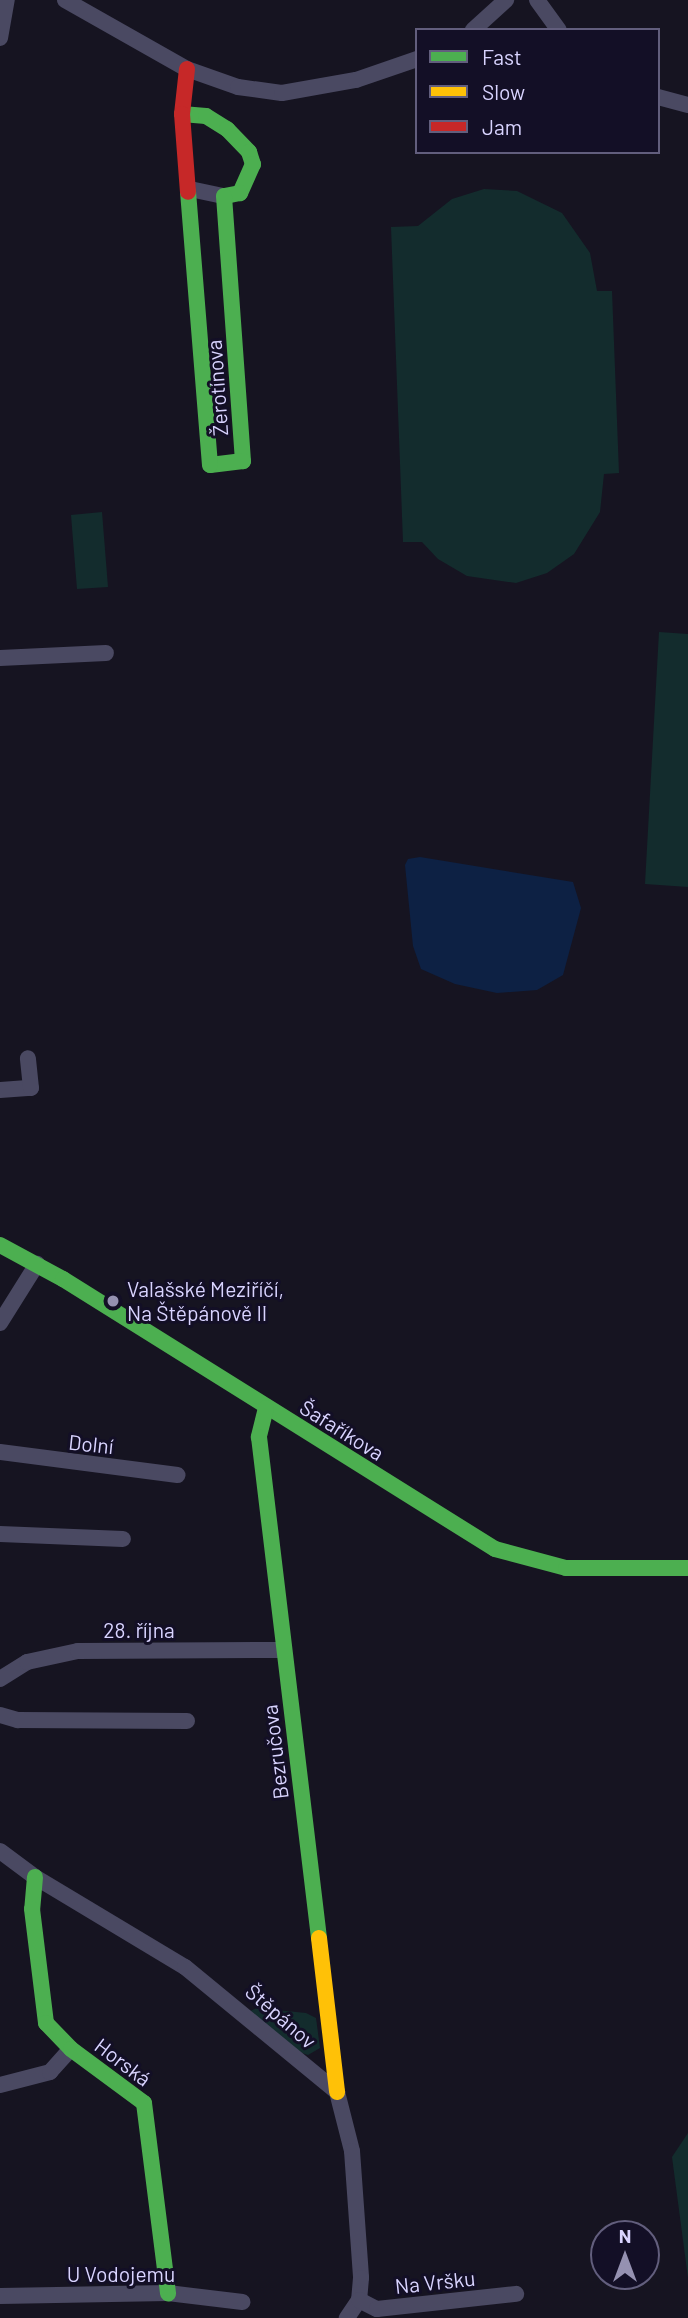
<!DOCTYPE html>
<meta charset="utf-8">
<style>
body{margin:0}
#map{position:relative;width:688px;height:2318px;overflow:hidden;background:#161421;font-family:Barlow,sans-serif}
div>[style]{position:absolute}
.green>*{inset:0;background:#132c2d}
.water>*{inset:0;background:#0d2144}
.street>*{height:16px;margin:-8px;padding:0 8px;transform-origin:8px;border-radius:8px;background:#4a4962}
.fast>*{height:16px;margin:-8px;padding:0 8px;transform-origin:8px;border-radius:8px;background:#4caf50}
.slow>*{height:16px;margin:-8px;padding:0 8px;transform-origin:8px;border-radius:8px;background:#ffc107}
.jam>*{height:16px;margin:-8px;padding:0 8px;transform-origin:8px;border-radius:8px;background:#c62828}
.dots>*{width:19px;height:19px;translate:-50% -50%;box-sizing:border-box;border:4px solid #130f26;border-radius:50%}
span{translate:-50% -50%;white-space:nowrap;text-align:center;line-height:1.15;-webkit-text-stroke:6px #130f26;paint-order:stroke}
.street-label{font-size:21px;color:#d9d4ff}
.poi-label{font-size:21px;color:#d9d4ff}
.left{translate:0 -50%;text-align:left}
.legend{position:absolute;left:415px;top:28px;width:245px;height:126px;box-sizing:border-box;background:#130f26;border:2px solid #625e7d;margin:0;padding:9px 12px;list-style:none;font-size:21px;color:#d9d4ff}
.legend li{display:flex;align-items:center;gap:14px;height:35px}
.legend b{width:35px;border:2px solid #625e7d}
.north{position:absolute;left:590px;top:2220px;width:70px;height:70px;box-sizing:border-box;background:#130f26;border:2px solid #625e7d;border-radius:50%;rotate:0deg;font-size:19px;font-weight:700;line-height:28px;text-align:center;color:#d9d4ff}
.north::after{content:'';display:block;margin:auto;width:24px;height:32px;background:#9591b1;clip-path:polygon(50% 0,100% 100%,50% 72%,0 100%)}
</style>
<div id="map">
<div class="green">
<div style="clip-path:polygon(484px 189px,517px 191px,562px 213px,590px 253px,597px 291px,612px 291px,619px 473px,604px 474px,600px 512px,574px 554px,547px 573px,516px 583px,467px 576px,438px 559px,422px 542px,403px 542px,391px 227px,418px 226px,452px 199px)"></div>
<div style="clip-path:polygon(102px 512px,108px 587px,77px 589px,71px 515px)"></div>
<div style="clip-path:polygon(659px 632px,688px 634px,688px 887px,645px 884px)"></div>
<div style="clip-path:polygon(257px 2008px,306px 2013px,316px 2018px,320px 2048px,308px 2055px,299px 2052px,250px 2011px)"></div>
<div style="clip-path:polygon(688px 2133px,688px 2278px,672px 2157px)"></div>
</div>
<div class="water">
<div style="clip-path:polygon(420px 857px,573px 882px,581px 908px,563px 975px,537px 990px,497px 993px,455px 984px,421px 969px,413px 946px,405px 865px,408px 859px)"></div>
</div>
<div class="street">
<div style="left:65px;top:0;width:140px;rotate:29.5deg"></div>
<div style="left:187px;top:69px;width:54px;rotate:19.4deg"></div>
<div style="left:238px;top:87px;width:44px;rotate:7.8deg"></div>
<div style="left:282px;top:93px;width:75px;rotate:-10deg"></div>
<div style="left:356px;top:80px;width:65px;rotate:-19deg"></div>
<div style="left:537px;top:0;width:37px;rotate:54deg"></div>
<div style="left:473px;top:30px;width:45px;rotate:-42.3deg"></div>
<div style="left:0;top:38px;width:39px;rotate:-80deg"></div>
<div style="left:658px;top:97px;width:31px;rotate:15deg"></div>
<div style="left:190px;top:189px;width:35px;rotate:12deg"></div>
<div style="left:0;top:658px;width:106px;rotate:-2.7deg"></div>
<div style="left:0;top:1090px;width:31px;rotate:-4deg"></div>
<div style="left:31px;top:1088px;width:30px;rotate:-96deg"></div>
<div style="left:0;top:1323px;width:70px;rotate:-57.9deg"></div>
<div style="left:0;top:1452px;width:179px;rotate:7.4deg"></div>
<div style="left:0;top:1534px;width:123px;rotate:2.3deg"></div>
<div style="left:0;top:1679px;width:32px;rotate:-32deg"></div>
<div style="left:27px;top:1662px;width:52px;rotate:-12.2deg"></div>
<div style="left:78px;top:1651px;width:206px;rotate:-0.3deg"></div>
<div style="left:0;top:1715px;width:19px;rotate:16deg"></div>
<div style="left:18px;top:1720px;width:169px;rotate:0.3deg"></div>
<div style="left:0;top:1851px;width:44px;rotate:36.6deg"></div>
<div style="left:35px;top:1877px;width:175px;rotate:31deg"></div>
<div style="left:185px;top:1967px;width:197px;rotate:39.4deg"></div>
<div style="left:337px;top:2092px;width:61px;rotate:75.7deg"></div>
<div style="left:352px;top:2151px;width:127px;rotate:85.9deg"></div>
<div style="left:361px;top:2278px;width:22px;rotate:95deg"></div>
<div style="left:359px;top:2300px;width:22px;rotate:124deg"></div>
<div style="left:0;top:2085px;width:52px;rotate:-14.6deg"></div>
<div style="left:50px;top:2072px;width:31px;rotate:-48deg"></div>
<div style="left:0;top:2296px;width:168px;rotate:-1deg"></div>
<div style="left:168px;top:2293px;width:75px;rotate:6.9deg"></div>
<div style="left:359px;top:2300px;width:20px;rotate:27deg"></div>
<div style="left:377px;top:2309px;width:140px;rotate:-6.2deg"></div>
</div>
<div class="fast">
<div style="left:182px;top:114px;width:24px;rotate:5deg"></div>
<div style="left:206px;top:116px;width:25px;rotate:32deg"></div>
<div style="left:227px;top:129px;width:32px;rotate:46deg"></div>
<div style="left:249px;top:152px;width:13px;rotate:72deg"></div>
<div style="left:253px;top:164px;width:32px;rotate:114deg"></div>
<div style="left:240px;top:193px;width:16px;rotate:169deg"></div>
<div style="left:224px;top:196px;width:266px;rotate:85.9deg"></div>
<div style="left:243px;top:461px;width:33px;rotate:173deg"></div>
<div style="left:210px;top:465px;width:274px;rotate:-94.6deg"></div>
<div style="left:0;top:1245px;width:72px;rotate:28.4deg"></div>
<div style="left:63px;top:1279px;width:509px;rotate:32.01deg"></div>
<div style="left:495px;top:1549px;width:73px;rotate:15deg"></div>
<div style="left:566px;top:1568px;width:122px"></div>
<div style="left:266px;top:1408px;width:30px;rotate:104deg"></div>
<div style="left:259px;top:1437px;width:505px;rotate:83.17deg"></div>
<div style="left:35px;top:1877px;width:32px;rotate:95deg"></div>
<div style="left:32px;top:1909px;width:115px;rotate:83deg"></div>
<div style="left:46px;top:2023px;width:36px;rotate:46deg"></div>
<div style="left:71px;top:2049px;width:91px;rotate:36.5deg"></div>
<div style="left:144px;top:2103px;width:192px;rotate:82.8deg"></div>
</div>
<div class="slow">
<div style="left:319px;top:1938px;width:155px;rotate:83.3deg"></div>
</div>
<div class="jam">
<div style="left:187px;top:69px;width:45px;rotate:96.3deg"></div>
<div style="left:182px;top:114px;width:78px;rotate:85.6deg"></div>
</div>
<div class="dots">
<div style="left:113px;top:1301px;background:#9591b1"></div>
</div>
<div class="street-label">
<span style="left:217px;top:388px;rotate:-94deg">Žerotínova</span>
<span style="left:342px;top:1430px;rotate:32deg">Šafaříkova</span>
<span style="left:91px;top:1444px;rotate:6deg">Dolní</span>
<span style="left:139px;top:1630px">28. října</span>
<span style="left:275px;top:1752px;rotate:-97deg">Bezručova</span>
<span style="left:281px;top:2016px;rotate:41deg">Štěpánov</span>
<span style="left:123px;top:2062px;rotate:37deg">Horská</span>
<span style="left:121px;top:2274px">U Vodojemu</span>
<span style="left:435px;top:2282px;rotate:-6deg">Na Vršku</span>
</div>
<div class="poi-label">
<span class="left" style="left:127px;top:1301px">Valašské Meziříčí,<br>Na Štěpánově II</span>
</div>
<ul class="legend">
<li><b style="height:9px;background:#4caf50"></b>Fast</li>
<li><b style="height:9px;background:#ffc107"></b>Slow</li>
<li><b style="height:9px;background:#c62828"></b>Jam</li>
</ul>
<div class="north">N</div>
</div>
